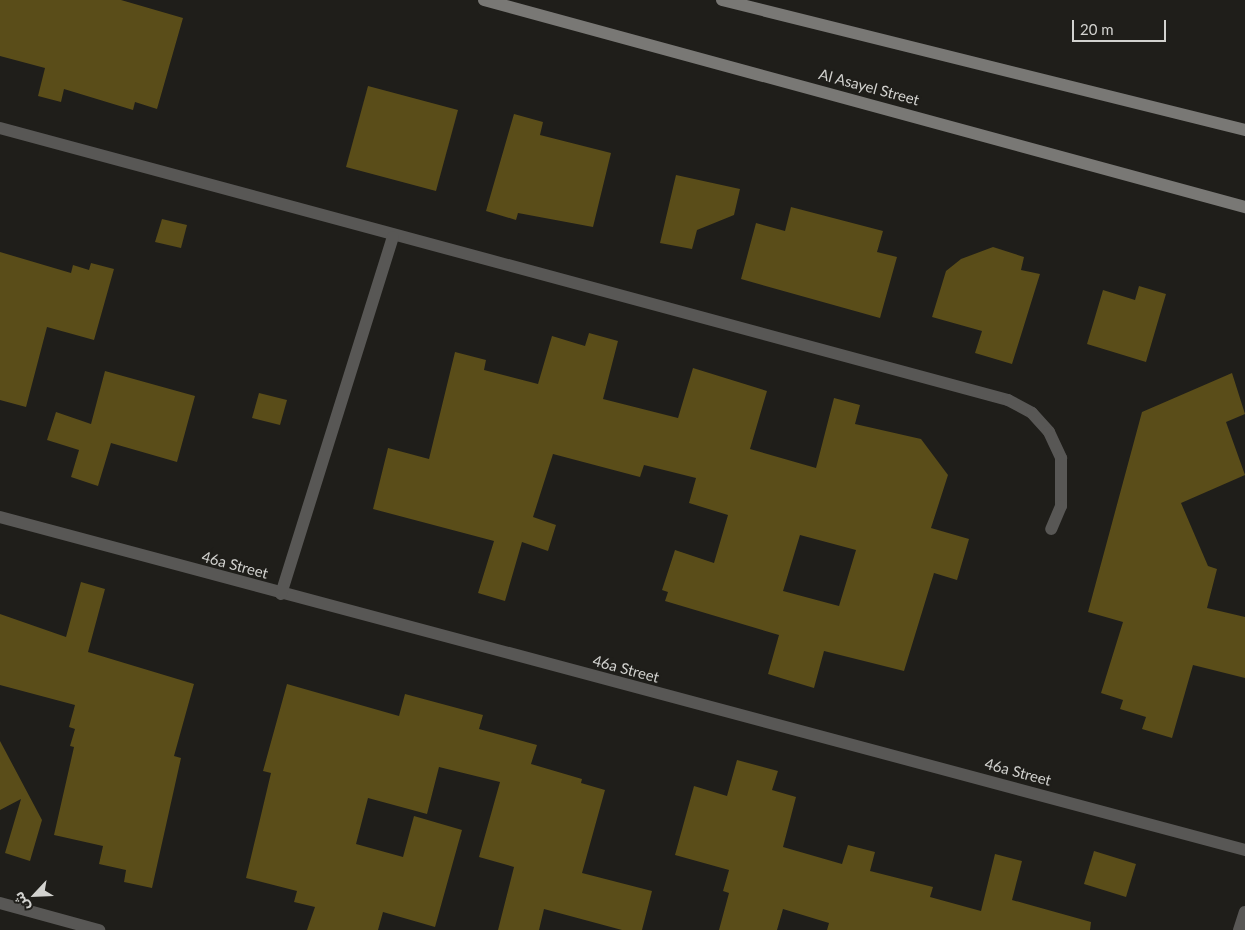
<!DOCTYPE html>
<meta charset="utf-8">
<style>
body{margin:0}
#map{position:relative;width:1245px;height:930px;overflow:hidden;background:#1f1e1a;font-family:Lato,"Noto Sans Arabic",sans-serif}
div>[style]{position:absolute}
.building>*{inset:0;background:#5a4d19}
.street>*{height:12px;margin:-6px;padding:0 6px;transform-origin:6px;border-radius:6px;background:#585755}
.secondary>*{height:12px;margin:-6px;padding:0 6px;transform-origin:6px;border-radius:6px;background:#797875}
span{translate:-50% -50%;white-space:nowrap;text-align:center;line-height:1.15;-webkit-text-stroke:4px #1f1e1a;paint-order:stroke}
.street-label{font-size:15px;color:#d2d2cf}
.north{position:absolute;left:10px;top:870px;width:50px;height:50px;-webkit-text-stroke:4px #1f1e1a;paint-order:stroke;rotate:245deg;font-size:14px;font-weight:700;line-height:20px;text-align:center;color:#d2d2cf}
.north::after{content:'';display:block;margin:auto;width:18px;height:22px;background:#d2d2cf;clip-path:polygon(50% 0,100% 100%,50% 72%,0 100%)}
.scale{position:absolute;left:1072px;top:20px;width:94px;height:22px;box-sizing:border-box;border:2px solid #d2d2cf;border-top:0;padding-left:6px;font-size:15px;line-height:18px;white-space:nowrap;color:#d2d2cf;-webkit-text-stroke:4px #1f1e1a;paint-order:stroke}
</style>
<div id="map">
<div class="building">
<div style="clip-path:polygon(0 0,121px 0,183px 18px,157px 109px,135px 102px,133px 110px,64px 89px,61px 102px,38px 96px,45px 68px,0 56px)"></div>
<div style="clip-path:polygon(368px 86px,458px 110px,436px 191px,346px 167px)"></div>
<div style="clip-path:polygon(514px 114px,543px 122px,540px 135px,611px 153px,593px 227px,518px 213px,516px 220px,486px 211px)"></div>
<div style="clip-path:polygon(676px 175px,740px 189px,734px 215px,697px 230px,692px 249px,660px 243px)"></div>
<div style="clip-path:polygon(791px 207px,883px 231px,877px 252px,897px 257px,880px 318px,741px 279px,756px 223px,785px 231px)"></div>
<div style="clip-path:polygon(162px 219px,187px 225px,181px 248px,155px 242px)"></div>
<div style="clip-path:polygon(993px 247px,1024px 257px,1021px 270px,1040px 274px,1012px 364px,975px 353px,982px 331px,932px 317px,946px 271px,961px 259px)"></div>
<div style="clip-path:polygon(0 252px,71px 273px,73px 265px,89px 270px,91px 263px,114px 269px,94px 340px,47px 327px,26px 407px,0 400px)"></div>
<div style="clip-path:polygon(1139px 286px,1166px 294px,1146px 362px,1087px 344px,1103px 290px,1135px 300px)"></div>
<div style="clip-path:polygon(evenodd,589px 333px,618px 341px,603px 399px,678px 418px,693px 368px,767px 391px,750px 449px,816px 468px,834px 398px,860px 405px,855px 424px,921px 439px,948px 475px,931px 528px,969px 539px,957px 580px,934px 573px,904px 671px,824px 651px,814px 688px,784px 679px,768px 674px,779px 635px,665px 601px,668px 592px,662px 590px,675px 550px,714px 563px,728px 515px,689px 503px,696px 478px,644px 465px,640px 477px,553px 454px,533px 517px,556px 525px,548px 551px,522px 542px,505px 601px,478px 593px,494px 541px,373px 509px,388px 448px,429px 459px,455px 352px,486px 360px,484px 370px,538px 384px,552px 336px,585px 346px,589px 333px,800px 535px,856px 550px,839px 606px,783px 591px,800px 535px)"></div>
<div style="clip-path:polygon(105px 371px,195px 396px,177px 462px,111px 443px,98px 486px,71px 477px,79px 450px,47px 440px,56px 412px,91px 424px)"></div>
<div style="clip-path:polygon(1232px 373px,1245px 414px,1226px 422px,1245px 475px,1181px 503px,1208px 566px,1217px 569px,1207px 608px,1245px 617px,1245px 678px,1193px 665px,1172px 738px,1142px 729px,1146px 717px,1120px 709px,1123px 700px,1101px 693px,1123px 622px,1088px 612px,1142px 412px)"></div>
<div style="clip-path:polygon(259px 393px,287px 400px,280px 425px,252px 418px)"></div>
<div style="clip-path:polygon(81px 582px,105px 589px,88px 652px,194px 684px,174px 756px,181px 758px,152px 888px,124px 882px,126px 870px,99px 864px,103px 846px,54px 835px,74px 747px,70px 746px,75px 729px,69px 727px,75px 705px,0 685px,0 614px,66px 637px)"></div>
<div style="clip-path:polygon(287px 684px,399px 716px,405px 694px,483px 715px,479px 729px,537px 745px,531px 764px,582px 779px,581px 783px,605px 790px,582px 873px,652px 891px,642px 930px,622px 930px,544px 909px,539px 930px,498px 930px,514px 867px,479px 857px,500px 782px,439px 767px,427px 814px,368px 798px,356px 844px,403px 857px,414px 816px,462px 830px,435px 927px,383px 912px,378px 930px,307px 930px,315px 907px,294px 902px,297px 891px,246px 878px,271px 773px,263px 771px)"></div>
<div style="clip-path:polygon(0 741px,42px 820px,30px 861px,5px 853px,21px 799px,0 810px)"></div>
<div style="clip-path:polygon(737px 760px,778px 771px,772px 790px,796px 797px,783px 847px,842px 864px,848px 845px,875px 852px,870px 871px,933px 887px,930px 897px,981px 911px,995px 854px,1022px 861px,1012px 900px,1091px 922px,1090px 930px,827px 930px,829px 923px,783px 909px,777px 930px,719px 930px,729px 893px,723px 891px,729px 870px,675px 855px,694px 786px,727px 796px)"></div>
<div style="clip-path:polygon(1094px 851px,1136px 864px,1126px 897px,1084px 884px)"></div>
</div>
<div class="street">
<div style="left:0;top:128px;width:1044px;rotate:15.1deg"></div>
<div style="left:1008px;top:400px;width:27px;rotate:28deg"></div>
<div style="left:1032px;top:413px;width:25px;rotate:48deg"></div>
<div style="left:1049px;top:432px;width:29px;rotate:65deg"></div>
<div style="left:1061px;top:458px;width:48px;rotate:90deg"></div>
<div style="left:1061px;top:506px;width:25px;rotate:113deg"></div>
<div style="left:0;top:517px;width:1289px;rotate:14.97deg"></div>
<div style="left:281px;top:594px;width:374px;rotate:-72.6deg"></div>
<div style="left:0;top:903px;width:103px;rotate:15.3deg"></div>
<div style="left:1239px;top:930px;width:19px;rotate:-72deg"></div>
</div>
<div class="secondary">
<div style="left:484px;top:0;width:789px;rotate:15.22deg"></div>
<div style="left:722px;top:0;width:539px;rotate:13.96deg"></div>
</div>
<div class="street-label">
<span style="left:869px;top:87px;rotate:15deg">Al Asayel Street</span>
<span style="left:235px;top:565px;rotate:15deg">46a Street</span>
<span style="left:626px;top:669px;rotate:15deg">46a Street</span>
<span style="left:1018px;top:772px;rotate:15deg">46a Street</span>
</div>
<div class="north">ش</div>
<div class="scale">20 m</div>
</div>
